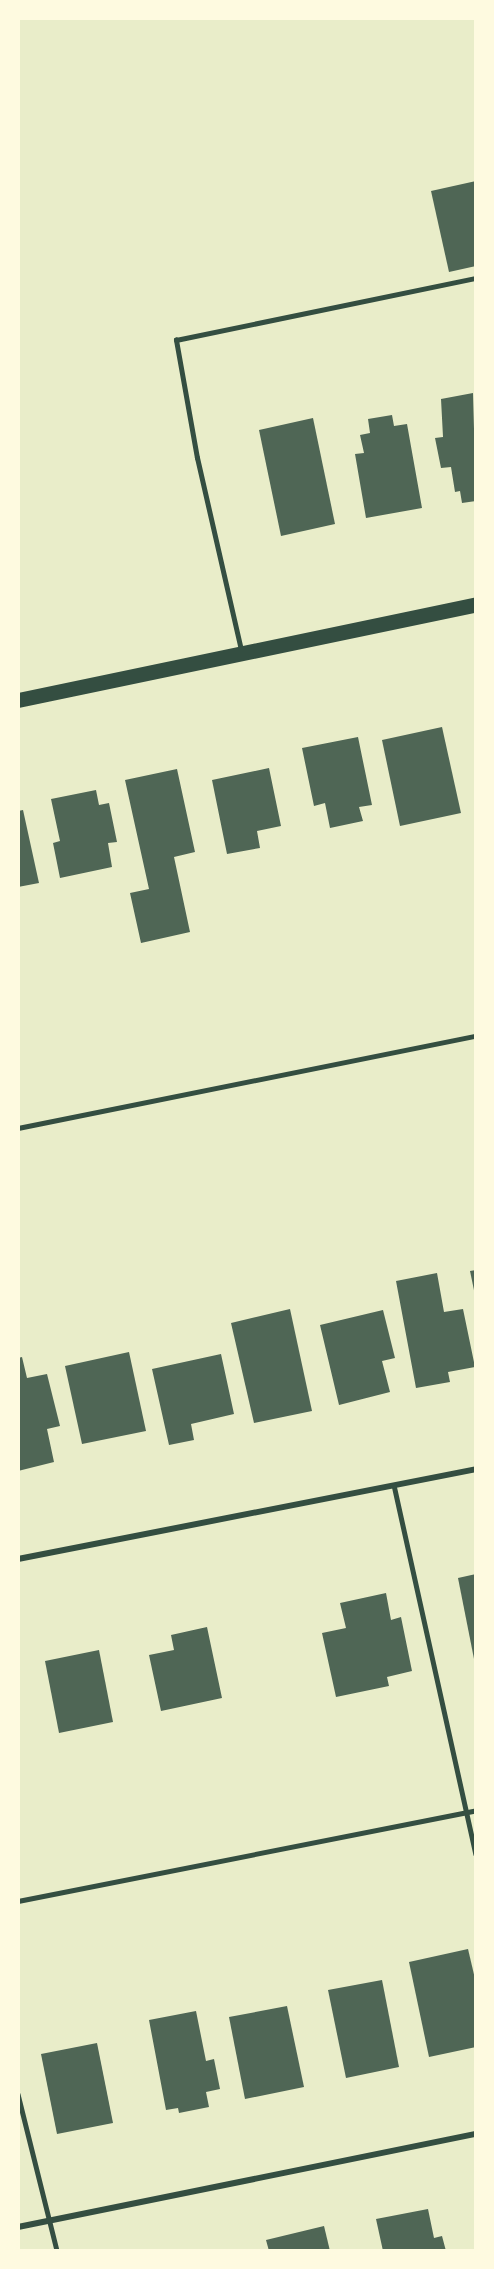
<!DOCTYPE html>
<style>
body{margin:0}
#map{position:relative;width:494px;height:2269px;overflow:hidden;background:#e9edc9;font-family:Jost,sans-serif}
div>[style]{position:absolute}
.building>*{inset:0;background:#4f6655}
.service>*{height:4.5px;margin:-2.25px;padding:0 2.25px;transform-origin:2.25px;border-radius:2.25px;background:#344e41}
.minor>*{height:6px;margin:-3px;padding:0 3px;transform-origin:3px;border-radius:3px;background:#344e41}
.primary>*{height:15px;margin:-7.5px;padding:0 7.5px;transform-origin:7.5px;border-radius:7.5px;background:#344e41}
span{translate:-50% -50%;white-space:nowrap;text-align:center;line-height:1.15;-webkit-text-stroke:6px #fefae0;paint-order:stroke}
.frame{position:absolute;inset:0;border:20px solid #fefae0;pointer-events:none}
</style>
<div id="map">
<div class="building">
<div style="clip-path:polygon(476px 181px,476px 266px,449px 272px,431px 191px)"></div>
<div style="clip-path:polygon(473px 393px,476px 501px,462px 503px,460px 491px,455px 492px,451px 467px,441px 468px,435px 438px,443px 437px,441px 399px)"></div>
<div style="clip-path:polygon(392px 415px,394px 426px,407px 424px,422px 508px,366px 518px,355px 454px,364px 453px,360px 435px,370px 433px,368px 419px)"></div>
<div style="clip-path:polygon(313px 418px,335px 524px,281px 536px,259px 430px)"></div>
<div style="clip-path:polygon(442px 727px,461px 813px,400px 826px,382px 740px)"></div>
<div style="clip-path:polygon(358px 737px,372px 805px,359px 807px,363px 821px,330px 828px,325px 803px,314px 806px,302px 748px)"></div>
<div style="clip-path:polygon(269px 768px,281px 826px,257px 831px,260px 848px,227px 854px,212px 780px)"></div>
<div style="clip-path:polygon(177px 769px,195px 852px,174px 857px,190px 932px,141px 943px,130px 893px,149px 889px,125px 780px)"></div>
<div style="clip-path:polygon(96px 790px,99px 805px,109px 803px,117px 842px,108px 843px,112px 867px,60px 878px,53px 843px,60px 841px,51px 799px)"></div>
<div style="clip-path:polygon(23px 810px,39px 883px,18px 887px,18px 811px)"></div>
<div style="clip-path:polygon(476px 1270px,476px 1295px,475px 1295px,470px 1271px)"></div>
<div style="clip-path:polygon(437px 1273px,444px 1312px,463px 1309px,475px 1367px,448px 1372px,450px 1382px,416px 1388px,396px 1281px)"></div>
<div style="clip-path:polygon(290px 1309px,312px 1411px,254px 1423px,231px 1323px)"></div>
<div style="clip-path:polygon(383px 1310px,395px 1358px,382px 1361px,390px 1392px,339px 1405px,320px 1325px)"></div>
<div style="clip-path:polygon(129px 1352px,146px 1431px,82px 1444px,65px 1366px)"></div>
<div style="clip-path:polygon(221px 1354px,234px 1414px,191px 1424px,194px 1440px,169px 1445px,152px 1369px)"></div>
<div style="clip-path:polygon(22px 1357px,27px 1378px,47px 1374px,60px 1426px,47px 1429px,54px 1462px,18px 1471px,18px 1358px)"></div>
<div style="clip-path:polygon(476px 1574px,476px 1664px,475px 1664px,458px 1578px)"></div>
<div style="clip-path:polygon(386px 1593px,391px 1620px,401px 1617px,412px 1671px,387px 1677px,389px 1686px,336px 1697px,322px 1633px,346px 1628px,340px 1603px)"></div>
<div style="clip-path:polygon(207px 1627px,222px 1698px,161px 1711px,149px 1655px,174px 1650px,171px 1635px)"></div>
<div style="clip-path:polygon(99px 1650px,113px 1722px,59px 1733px,45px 1661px)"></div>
<div style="clip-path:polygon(468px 1949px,476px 1983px,476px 2047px,429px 2057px,409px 1962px)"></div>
<div style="clip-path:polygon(382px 1980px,399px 2067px,346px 2078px,328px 1990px)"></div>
<div style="clip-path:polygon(287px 2006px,304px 2087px,245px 2099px,229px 2017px)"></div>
<div style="clip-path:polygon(196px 2011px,206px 2061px,214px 2059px,220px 2089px,206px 2092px,209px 2107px,179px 2113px,178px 2108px,166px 2110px,149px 2020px)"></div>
<div style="clip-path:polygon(97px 2043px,113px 2123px,57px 2134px,41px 2054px)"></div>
<div style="clip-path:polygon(428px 2209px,434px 2238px,442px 2236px,446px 2251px,383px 2251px,376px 2219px)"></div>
<div style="clip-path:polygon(324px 2226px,330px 2251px,269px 2251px,266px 2240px)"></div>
</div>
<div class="service">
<div style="left:241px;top:650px;width:197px;rotate:-102.9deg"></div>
<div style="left:197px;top:458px;width:120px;rotate:-100.1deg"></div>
<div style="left:176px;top:340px;width:306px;rotate:-11.7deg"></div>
<div style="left:18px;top:1128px;width:467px;rotate:-11.4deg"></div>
<div style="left:394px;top:1485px;width:378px;rotate:77.5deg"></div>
<div style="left:18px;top:1901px;width:467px;rotate:-11.2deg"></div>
<div style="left:18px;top:2094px;width:162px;rotate:76deg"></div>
</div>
<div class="minor">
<div style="left:18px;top:1559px;width:467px;rotate:-11.1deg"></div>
<div style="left:18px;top:2227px;width:467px;rotate:-11.5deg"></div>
</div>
<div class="primary">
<div style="left:18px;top:700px;width:468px;rotate:-11.8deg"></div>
</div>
<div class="frame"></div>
</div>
